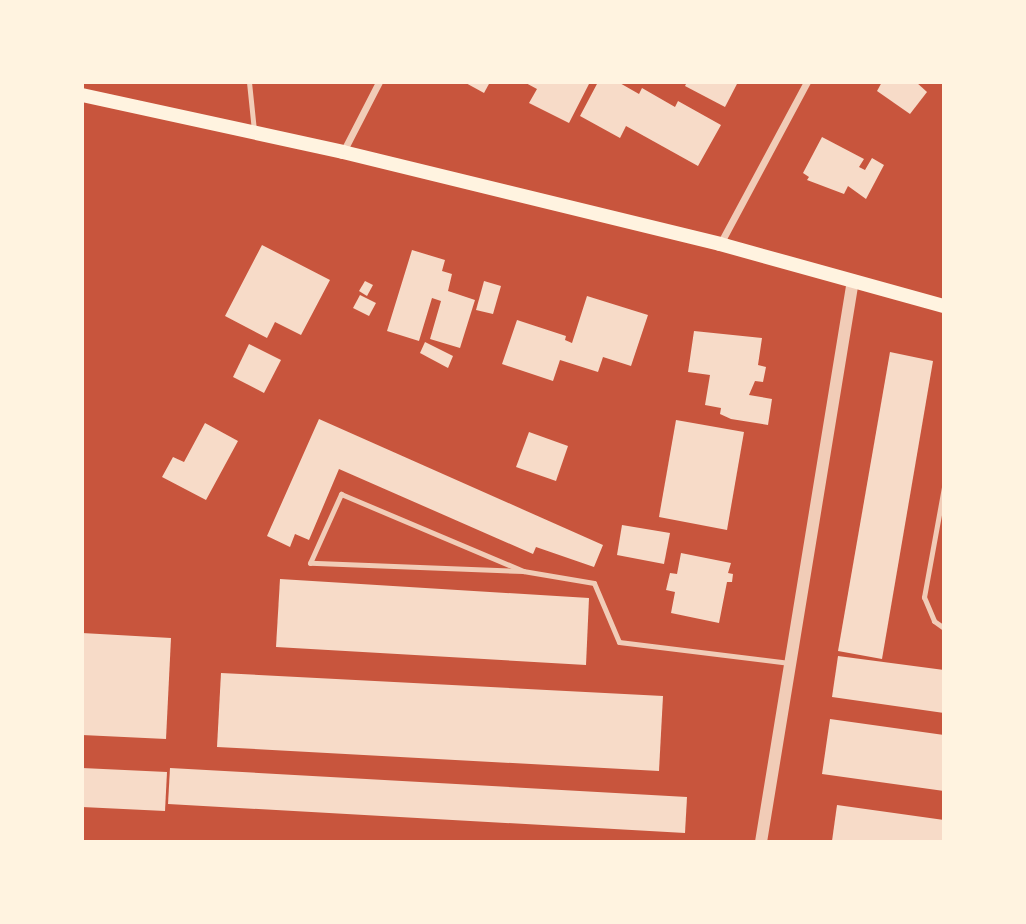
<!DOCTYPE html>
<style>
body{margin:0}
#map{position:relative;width:1026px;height:924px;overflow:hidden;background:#c8553d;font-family:Rubik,sans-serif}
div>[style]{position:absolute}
.building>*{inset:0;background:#f7dbc8}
.service>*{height:5px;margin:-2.5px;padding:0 2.5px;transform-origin:2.5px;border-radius:2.5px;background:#f1ccb7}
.minor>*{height:7px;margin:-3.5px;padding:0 3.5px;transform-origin:3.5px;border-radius:3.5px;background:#f1ccb7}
.tertiary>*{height:12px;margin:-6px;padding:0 6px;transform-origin:6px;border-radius:6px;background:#f1ccb7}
.secondary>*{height:14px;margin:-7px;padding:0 7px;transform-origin:7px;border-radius:7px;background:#fff3e0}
span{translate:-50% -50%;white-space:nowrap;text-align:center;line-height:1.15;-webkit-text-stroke:7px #fff3e0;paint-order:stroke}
.frame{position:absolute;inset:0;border:84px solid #fff3e0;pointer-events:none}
</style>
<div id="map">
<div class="building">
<div style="clip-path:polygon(464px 82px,490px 82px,484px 93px)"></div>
<div style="clip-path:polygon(524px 82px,590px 82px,569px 123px,529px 103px,537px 89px)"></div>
<div style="clip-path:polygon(598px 82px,618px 82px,639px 94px,642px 88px,675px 107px,678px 101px,721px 125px,698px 166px,626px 126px,620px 138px,580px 116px)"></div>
<div style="clip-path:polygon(687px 82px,738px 82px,725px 107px,685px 86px)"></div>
<div style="clip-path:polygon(882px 82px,916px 82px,927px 92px,910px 114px,877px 91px)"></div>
<div style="clip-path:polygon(822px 137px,864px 159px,859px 167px,865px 170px,872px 158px,884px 165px,866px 199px,848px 186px,844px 194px,807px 180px,809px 177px,803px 173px)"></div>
<div style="clip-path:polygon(262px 245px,330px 280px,301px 335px,275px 322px,267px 338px,225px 316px)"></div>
<div style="clip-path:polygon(412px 250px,445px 260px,442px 271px,452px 274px,448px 291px,475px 300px,460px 348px,430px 339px,441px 301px,432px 298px,419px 341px,387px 331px)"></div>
<div style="clip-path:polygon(365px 281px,373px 285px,367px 296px,359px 291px)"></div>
<div style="clip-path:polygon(484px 281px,501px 286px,493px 314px,476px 310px)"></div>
<div style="clip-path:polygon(360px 295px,376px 303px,369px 316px,353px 308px)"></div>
<div style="clip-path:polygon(587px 296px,648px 315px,631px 366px,603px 357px,598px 372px,560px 360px,553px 381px,502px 364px,517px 320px,566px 336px,565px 340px,572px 343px)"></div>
<div style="clip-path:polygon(694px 331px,762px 338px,758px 365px,766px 367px,763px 382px,755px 381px,749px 395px,772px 399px,768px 425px,731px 419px,720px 414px,721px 408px,705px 405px,710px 375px,688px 372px)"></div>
<div style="clip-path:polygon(425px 342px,453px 356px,448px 368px,420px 353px)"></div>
<div style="clip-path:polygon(249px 344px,281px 360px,264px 393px,233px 377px)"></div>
<div style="clip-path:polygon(890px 352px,933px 361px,882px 659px,838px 651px)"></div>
<div style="clip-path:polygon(319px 419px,603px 545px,594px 567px,536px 547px,533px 554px,339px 469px,309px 540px,295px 534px,290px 547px,267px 536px)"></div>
<div style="clip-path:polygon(676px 420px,744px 432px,727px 530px,659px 517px)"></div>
<div style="clip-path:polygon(205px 423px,238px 441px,206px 500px,162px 477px,173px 457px,184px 462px)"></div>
<div style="clip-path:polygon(529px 432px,568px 446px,556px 481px,516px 467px)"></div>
<div style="clip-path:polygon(622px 525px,670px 533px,664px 564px,617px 555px)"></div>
<div style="clip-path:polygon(681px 553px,731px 563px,728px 573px,733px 574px,732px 582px,727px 582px,719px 623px,671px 613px,675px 592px,666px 590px,670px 573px,677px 574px)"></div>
<div style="clip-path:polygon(280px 579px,589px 598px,586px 665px,276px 647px)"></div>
<div style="clip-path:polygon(82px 633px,171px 638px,166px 739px,82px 735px)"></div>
<div style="clip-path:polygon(838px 656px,944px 670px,944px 713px,832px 697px)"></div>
<div style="clip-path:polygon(221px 673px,663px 696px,659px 771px,217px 747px)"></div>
<div style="clip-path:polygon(830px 719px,944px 735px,944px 791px,822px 774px)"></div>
<div style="clip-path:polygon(82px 768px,167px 772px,165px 811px,82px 807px)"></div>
<div style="clip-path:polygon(170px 768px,687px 797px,685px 833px,168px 804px)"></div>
<div style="clip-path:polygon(837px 805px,944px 820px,944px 842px,832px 841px)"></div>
</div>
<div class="service">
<div style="left:249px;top:82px;width:48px;rotate:84.1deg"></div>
<div style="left:944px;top:487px;width:112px;rotate:100.3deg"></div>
<div style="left:924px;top:597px;width:26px;rotate:67deg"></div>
<div style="left:934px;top:621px;width:12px;rotate:35deg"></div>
<div style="left:523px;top:571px;width:213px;rotate:-177.8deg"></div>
<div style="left:310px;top:563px;width:76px;rotate:-65.8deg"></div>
<div style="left:341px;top:494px;width:198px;rotate:22.9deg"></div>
<div style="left:523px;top:571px;width:72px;rotate:9.6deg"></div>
<div style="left:594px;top:583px;width:64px;rotate:67deg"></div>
<div style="left:619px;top:642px;width:172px;rotate:7deg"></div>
</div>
<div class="minor">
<div style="left:343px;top:152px;width:79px;rotate:-62.8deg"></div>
<div style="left:720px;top:244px;width:184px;rotate:-61.8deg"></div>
</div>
<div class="tertiary">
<div style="left:761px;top:842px;width:569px;rotate:-80.7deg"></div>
</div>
<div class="secondary">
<div style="left:82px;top:95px;width:267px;rotate:12.3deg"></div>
<div style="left:343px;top:152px;width:388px;rotate:13.7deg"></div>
<div style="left:720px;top:244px;width:232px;rotate:15.5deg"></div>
</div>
<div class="frame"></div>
</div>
